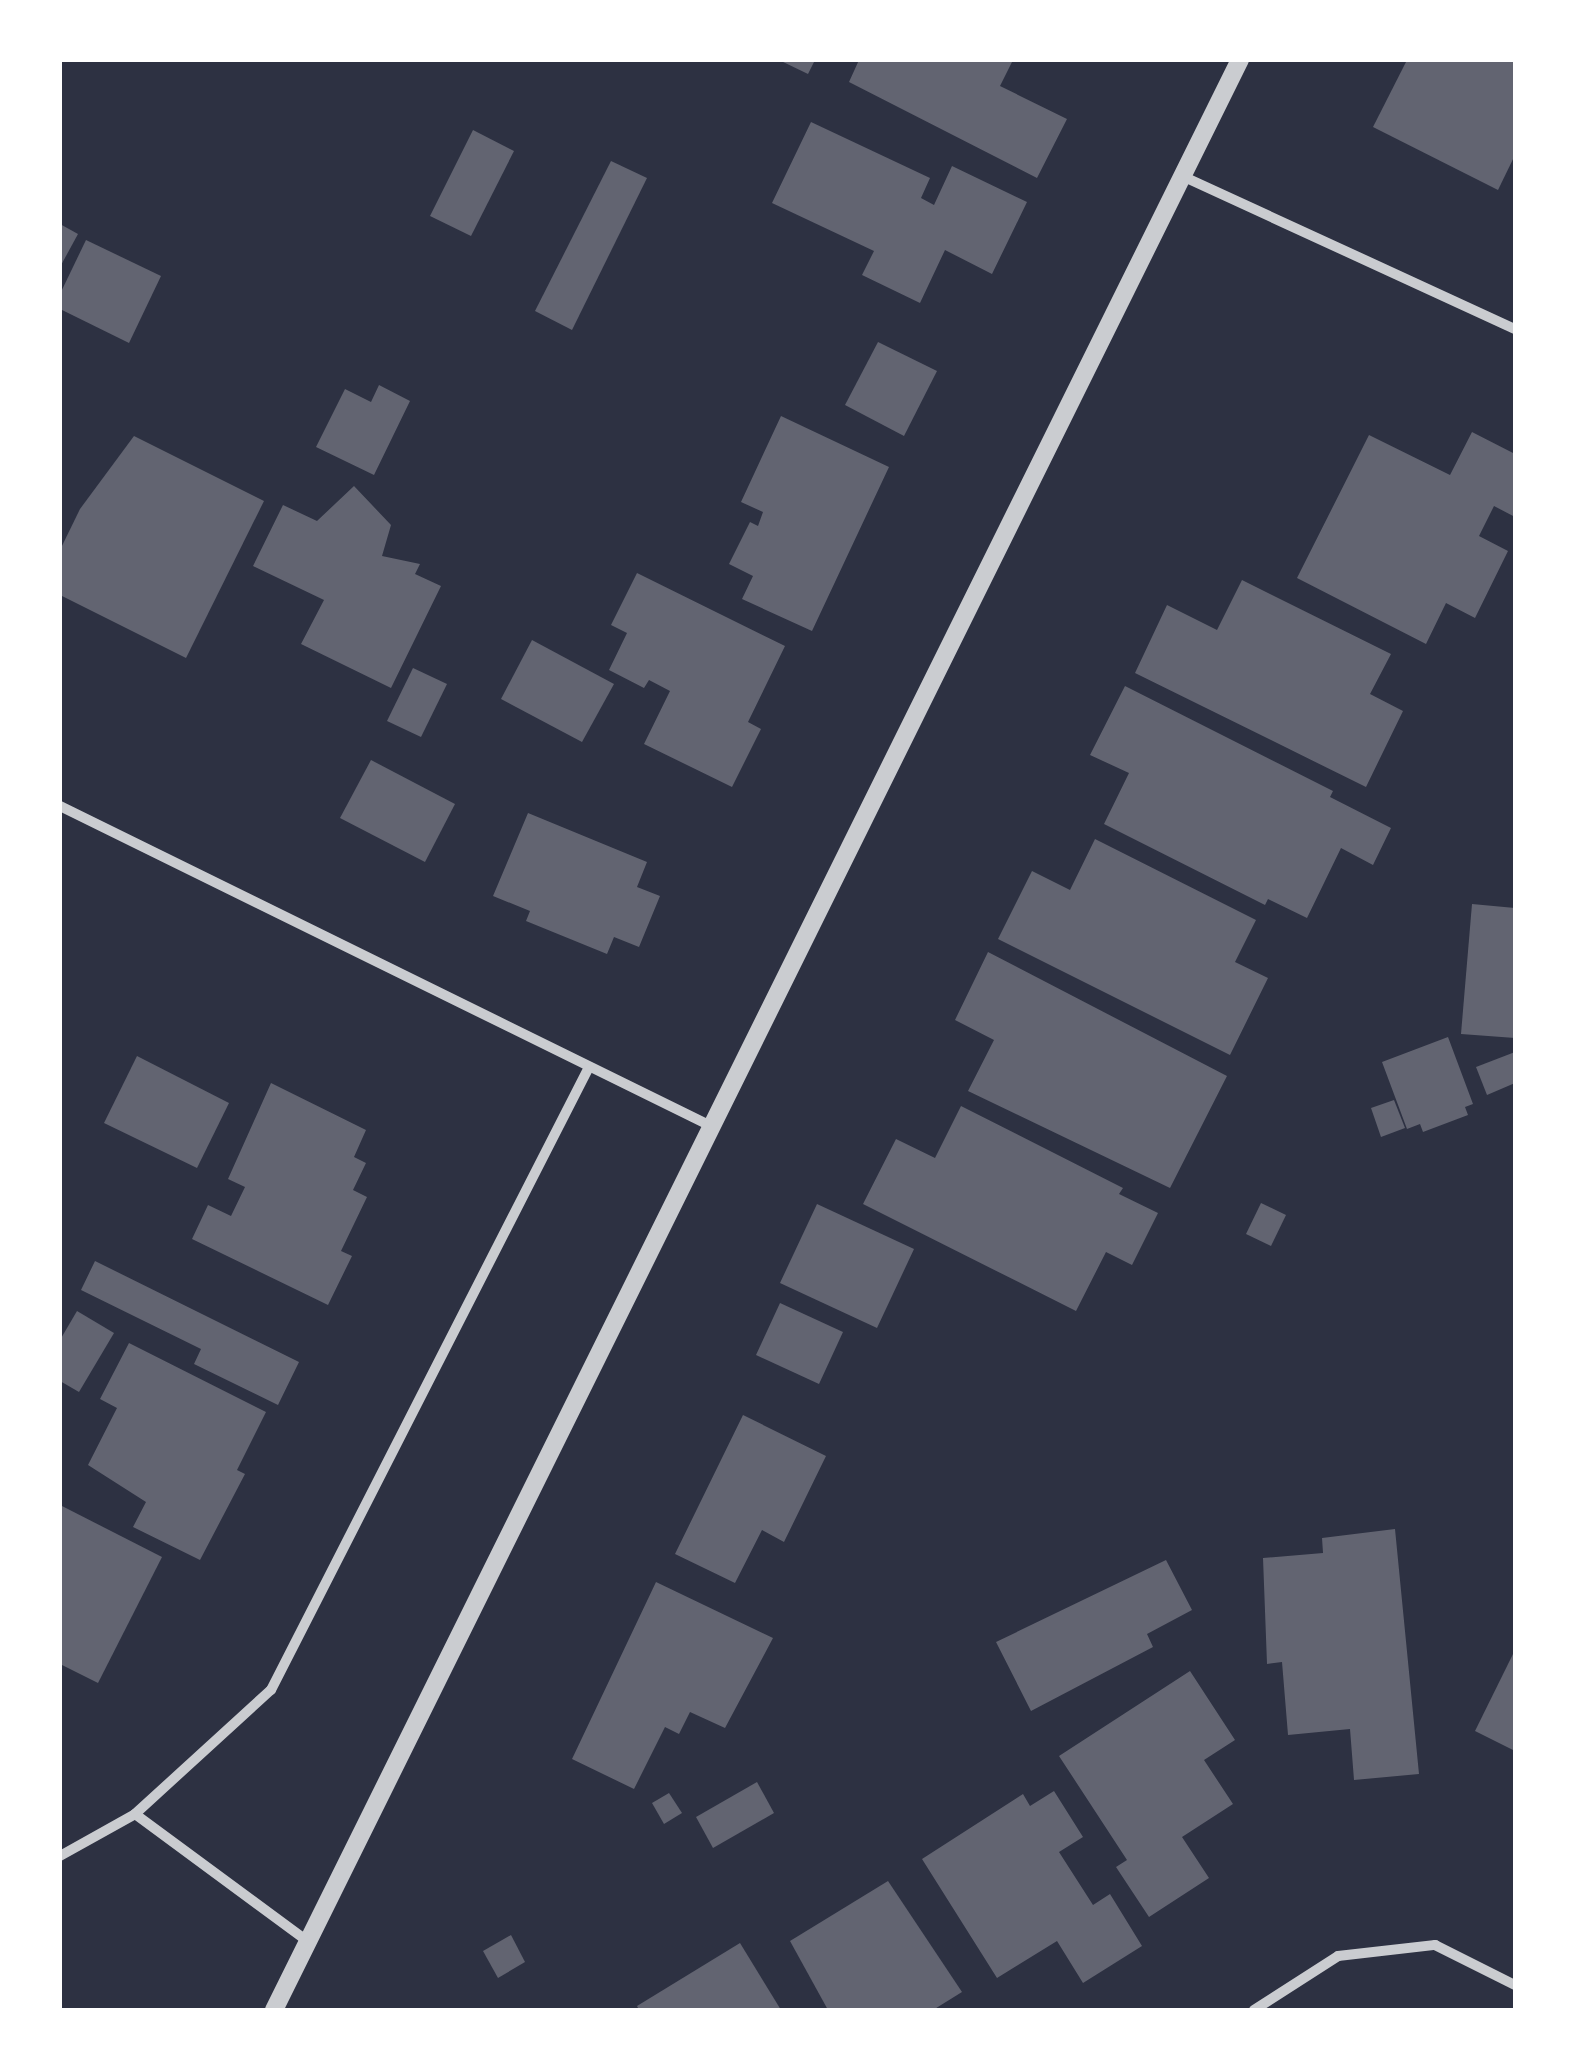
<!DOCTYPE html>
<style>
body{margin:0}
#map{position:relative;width:1575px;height:2070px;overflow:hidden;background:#2d3142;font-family:Poppins,sans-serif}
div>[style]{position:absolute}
.building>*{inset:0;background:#626471}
.minor>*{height:10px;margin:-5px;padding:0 5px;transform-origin:5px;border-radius:5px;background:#caccd0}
.tertiary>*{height:18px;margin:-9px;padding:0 9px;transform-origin:9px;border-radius:9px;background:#caccd0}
span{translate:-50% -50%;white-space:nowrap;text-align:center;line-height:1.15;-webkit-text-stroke:8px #fff;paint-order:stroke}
.frame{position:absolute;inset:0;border:62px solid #fff;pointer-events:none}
</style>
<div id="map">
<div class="building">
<div style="clip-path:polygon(779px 60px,815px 60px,808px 74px)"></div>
<div style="clip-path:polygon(859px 60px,1013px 60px,1000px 86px,1067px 119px,1037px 178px,849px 82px)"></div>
<div style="clip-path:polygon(1407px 60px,1515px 62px,1515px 155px,1498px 190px,1373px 127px)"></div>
<div style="clip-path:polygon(811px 122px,930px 178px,921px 198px,934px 205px,952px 166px,1027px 202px,992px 274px,945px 250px,920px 303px,862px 275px,874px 251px,772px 203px)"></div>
<div style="clip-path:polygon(473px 130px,514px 151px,471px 236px,430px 216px)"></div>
<div style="clip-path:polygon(611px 161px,647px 178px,572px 330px,535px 311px)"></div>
<div style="clip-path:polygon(60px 224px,78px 234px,60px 267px)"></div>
<div style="clip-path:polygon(86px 240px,161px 276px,129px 343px,60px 309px,60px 294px)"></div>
<div style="clip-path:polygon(878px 342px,937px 371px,904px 436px,845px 405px)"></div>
<div style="clip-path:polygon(379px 385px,410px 401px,374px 475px,316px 447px,345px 389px,371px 402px)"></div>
<div style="clip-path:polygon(781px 416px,889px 467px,812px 631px,742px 599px,753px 576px,729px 564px,750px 522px,758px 526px,763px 512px,741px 502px)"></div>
<div style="clip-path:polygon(1472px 432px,1515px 454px,1515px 517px,1494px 506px,1479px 536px,1508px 551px,1475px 618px,1446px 603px,1426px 644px,1297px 578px,1369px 435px,1450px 475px)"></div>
<div style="clip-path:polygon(134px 436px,264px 501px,186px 658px,60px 595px,60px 550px,80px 509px)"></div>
<div style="clip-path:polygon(354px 486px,391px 525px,382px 556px,420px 564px,415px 574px,441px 586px,391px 688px,301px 644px,324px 600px,253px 566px,283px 505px,317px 521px)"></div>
<div style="clip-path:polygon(637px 573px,785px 646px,748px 722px,761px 729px,732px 787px,644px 744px,670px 691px,649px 680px,644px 688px,609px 670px,627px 633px,611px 625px)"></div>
<div style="clip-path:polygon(1242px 580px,1391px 654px,1370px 694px,1403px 711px,1366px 787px,1135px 673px,1167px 605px,1217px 630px)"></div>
<div style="clip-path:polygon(532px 640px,614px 684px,582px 742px,501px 699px)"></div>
<div style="clip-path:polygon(413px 668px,447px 684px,421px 737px,387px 721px)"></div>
<div style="clip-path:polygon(1125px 686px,1333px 791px,1330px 797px,1391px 828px,1373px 865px,1341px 848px,1307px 918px,1268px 899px,1265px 905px,1104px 824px,1129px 773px,1090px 755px)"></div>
<div style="clip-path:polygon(371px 760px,455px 804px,425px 862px,340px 818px)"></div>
<div style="clip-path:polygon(528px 813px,647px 862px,637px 887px,660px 896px,639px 947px,614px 937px,607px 954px,526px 921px,530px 911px,493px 896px)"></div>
<div style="clip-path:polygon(1095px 839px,1256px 920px,1235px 962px,1268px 978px,1230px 1055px,998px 939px,1032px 871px,1070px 890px)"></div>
<div style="clip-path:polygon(1472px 904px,1515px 908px,1515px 1038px,1461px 1034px)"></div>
<div style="clip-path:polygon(988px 952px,1227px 1076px,1170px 1188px,968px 1091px,994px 1040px,955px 1020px)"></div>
<div style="clip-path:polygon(1448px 1037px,1473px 1104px,1465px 1107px,1468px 1115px,1423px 1132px,1420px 1124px,1407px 1129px,1382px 1062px)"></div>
<div style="clip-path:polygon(1515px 1052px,1515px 1083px,1487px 1095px,1476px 1067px)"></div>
<div style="clip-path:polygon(137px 1056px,229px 1103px,197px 1168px,104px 1123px)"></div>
<div style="clip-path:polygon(271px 1083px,366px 1130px,354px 1157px,366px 1163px,353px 1190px,367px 1197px,341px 1251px,352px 1256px,328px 1305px,192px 1239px,208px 1205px,231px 1216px,245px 1187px,228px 1179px)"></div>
<div style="clip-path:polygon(1394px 1100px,1405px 1128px,1381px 1137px,1371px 1108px)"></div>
<div style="clip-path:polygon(961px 1106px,1123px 1188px,1119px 1194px,1158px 1213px,1132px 1265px,1106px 1252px,1076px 1311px,863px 1204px,896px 1139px,935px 1158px)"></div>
<div style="clip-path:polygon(1261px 1203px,1286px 1215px,1271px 1246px,1246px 1234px)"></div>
<div style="clip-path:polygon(817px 1204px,914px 1249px,877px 1328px,780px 1283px)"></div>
<div style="clip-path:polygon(95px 1261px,299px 1362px,278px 1405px,194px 1364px,201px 1349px,81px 1290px)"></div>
<div style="clip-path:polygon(780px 1303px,843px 1332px,819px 1384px,756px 1355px)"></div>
<div style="clip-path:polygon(77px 1311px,114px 1333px,79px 1392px,60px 1381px,60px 1340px)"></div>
<div style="clip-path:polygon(129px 1343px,266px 1412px,237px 1470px,245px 1474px,200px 1560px,133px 1527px,146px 1502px,88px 1465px,117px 1408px,100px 1399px)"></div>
<div style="clip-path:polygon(743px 1415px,826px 1456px,784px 1542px,762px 1530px,735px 1583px,675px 1554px)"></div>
<div style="clip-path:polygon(60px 1505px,162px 1557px,98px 1683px,60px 1664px)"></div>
<div style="clip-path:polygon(1395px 1529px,1419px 1774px,1354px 1780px,1350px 1729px,1288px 1735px,1282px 1662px,1267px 1664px,1263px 1558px,1323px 1553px,1322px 1538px)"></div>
<div style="clip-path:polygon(1166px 1560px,1192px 1610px,1147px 1634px,1153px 1647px,1031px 1711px,996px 1642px)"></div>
<div style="clip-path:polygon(656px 1582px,773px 1638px,725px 1728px,690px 1712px,679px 1734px,665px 1727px,634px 1789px,572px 1759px)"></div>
<div style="clip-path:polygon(1515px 1650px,1515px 1751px,1475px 1731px)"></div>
<div style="clip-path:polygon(1190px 1671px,1235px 1740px,1204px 1760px,1233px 1804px,1182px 1837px,1209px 1878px,1149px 1917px,1116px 1867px,1127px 1860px,1059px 1756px)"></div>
<div style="clip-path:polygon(757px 1782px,774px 1813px,713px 1848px,696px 1817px)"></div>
<div style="clip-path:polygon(1054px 1791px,1083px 1837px,1059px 1852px,1093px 1905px,1110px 1894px,1142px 1946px,1083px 1983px,1057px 1941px,997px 1978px,922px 1859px,1023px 1794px,1030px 1806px)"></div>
<div style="clip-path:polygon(669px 1793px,682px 1813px,664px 1824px,652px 1803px)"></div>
<div style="clip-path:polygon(888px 1881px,962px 1992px,933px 2010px,828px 2010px,790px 1941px)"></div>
<div style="clip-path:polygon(511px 1935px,525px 1962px,498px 1978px,483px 1951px)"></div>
<div style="clip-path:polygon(740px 1943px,781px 2010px,639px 2010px,637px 2006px)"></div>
</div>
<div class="minor">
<div style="left:1180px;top:175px;width:369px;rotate:24.7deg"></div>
<div style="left:60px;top:806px;width:723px;rotate:26.18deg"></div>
<div style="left:135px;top:1814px;width:184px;rotate:-42.4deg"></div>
<div style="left:271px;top:1690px;width:699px;rotate:-62.96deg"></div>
<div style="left:60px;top:1856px;width:86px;rotate:-29.2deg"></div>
<div style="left:135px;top:1814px;width:214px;rotate:36.4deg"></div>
<div style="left:1254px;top:2010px;width:100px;rotate:-32.7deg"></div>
<div style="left:1338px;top:1956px;width:98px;rotate:-6.5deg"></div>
<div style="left:1435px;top:1945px;width:89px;rotate:26.6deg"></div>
</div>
<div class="tertiary">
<div style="left:274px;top:2010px;width:2176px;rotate:-63.65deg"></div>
</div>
<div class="frame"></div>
</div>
